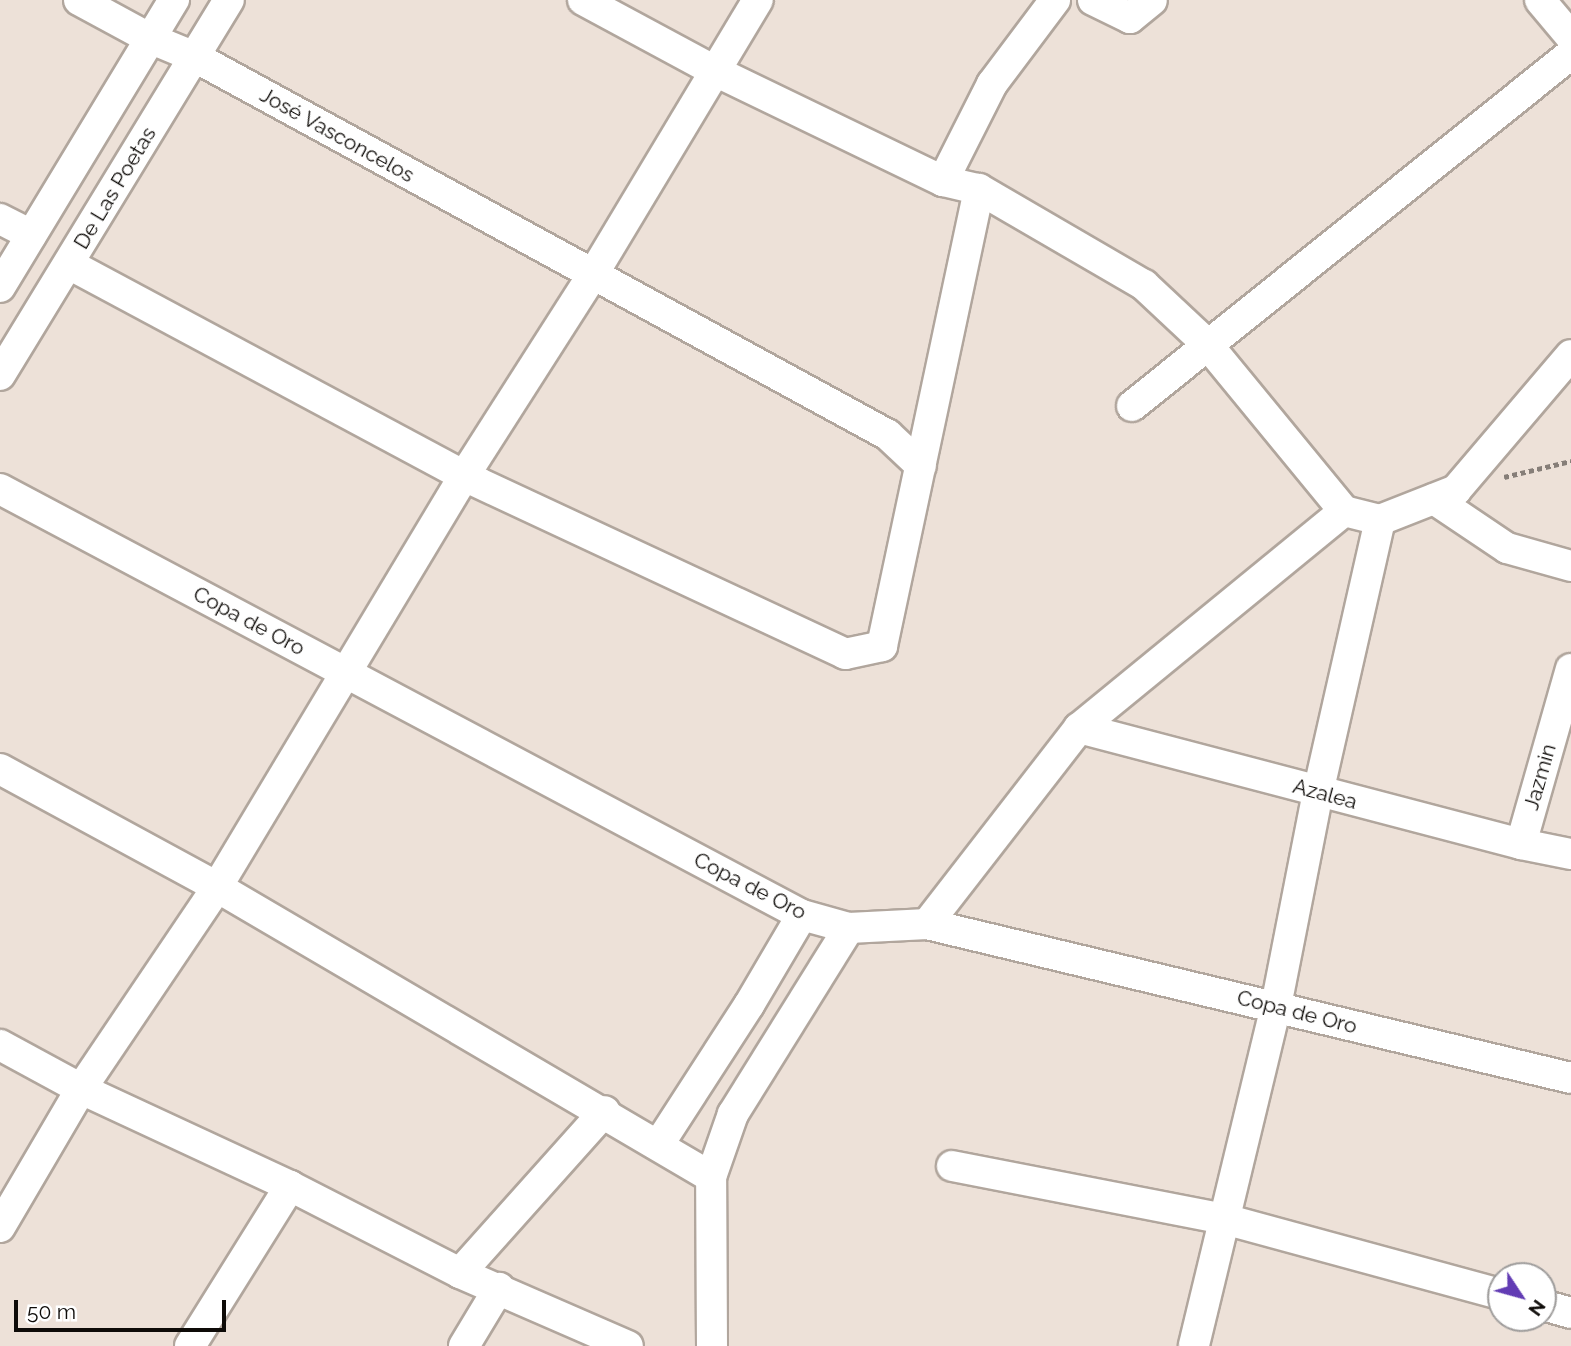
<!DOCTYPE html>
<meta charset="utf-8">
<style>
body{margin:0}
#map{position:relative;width:1571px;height:1346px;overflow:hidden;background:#ede1d8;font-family:Raleway,sans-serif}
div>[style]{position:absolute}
.path>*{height:4.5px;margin-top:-2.25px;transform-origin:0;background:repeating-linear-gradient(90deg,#867e78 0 5px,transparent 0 8.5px)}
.roads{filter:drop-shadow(2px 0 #b1a69d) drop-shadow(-2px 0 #b1a69d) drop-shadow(0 2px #b1a69d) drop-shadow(0 -2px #b1a69d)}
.minor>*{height:30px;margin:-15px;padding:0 15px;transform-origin:15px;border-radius:15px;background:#fff}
span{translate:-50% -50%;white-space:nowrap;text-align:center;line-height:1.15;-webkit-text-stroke:5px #fff;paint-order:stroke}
.street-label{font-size:21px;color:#0e0b08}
.north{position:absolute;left:1487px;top:1262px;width:70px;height:70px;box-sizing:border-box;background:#fff;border:2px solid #9f9d9c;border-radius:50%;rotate:126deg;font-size:19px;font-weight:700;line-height:28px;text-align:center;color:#0e0b08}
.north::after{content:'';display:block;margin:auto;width:24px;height:32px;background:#623cb4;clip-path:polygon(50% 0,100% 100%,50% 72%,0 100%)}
.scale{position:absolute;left:14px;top:1300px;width:212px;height:32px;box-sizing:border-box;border:4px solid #0e0b08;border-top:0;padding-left:9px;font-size:21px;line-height:24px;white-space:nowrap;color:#0e0b08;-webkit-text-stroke:5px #fff;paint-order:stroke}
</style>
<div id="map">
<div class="path">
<div style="left:1504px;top:477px;width:69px;rotate:-13.4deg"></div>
</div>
<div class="roads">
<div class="minor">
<div style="left:79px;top:0;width:80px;rotate:28.5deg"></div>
<div style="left:149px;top:38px;width:50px;rotate:22.4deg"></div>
<div style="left:195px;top:57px;width:789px;rotate:28.61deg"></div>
<div style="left:888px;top:435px;width:45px;rotate:43.2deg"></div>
<div style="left:583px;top:0;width:150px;rotate:28.3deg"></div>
<div style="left:715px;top:71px;width:253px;rotate:25.8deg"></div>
<div style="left:943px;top:181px;width:37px;rotate:13deg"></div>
<div style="left:979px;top:189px;width:191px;rotate:30.2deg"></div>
<div style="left:1144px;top:285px;width:86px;rotate:43.1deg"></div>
<div style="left:1207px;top:344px;width:216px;rotate:50.6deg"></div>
<div style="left:1344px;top:511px;width:37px;rotate:14deg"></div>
<div style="left:1380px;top:520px;width:279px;rotate:102.8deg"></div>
<div style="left:1318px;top:792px;width:218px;rotate:101.1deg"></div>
<div style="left:1276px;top:1006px;width:350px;rotate:103.6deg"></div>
<div style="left:1093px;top:0;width:41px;rotate:25.9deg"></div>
<div style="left:1130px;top:18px;width:28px;rotate:-39deg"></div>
<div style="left:1540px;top:0;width:48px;rotate:50deg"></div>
<div style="left:943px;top:181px;width:109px;rotate:-63.2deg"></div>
<div style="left:992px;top:84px;width:105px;rotate:-53.1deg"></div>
<div style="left:0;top:219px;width:35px;rotate:27deg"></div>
<div style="left:69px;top:264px;width:448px;rotate:28.2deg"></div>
<div style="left:464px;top:476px;width:421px;rotate:25deg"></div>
<div style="left:845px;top:654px;width:38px;rotate:-12deg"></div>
<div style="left:882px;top:646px;width:467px;rotate:-78deg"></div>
<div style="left:0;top:287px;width:336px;rotate:-58.8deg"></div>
<div style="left:0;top:375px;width:439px;rotate:-58.6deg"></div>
<div style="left:1132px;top:406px;width:563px;rotate:-38.72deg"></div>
<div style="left:0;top:489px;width:908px;rotate:27.98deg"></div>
<div style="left:802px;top:915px;width:49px;rotate:15.5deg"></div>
<div style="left:849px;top:928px;width:78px;rotate:-2.9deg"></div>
<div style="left:927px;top:924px;width:662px;rotate:13.45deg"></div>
<div style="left:1434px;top:499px;width:88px;rotate:33.9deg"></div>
<div style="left:1507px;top:548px;width:66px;rotate:15.7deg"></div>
<div style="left:1380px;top:520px;width:82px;rotate:-21.5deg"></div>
<div style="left:1456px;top:490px;width:177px;rotate:-49.6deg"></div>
<div style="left:1079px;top:728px;width:457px;rotate:14.7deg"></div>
<div style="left:1521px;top:844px;width:51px;rotate:11.3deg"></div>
<div style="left:0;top:769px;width:247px;rotate:28.5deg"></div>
<div style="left:217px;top:887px;width:573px;rotate:30.41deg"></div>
<div style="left:1521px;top:844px;width:182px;rotate:-74.1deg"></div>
<div style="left:927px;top:924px;width:248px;rotate:-52.2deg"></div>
<div style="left:1079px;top:728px;width:343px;rotate:-39.3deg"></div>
<div style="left:0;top:1045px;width:92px;rotate:28.5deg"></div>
<div style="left:81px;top:1089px;width:230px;rotate:24.9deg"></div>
<div style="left:290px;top:1186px;width:191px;rotate:27.1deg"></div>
<div style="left:460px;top:1273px;width:183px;rotate:23.5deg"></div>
<div style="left:659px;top:1144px;width:166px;rotate:-57.1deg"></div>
<div style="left:749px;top:1005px;width:104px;rotate:-59.5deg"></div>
<div style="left:952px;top:1166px;width:277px;rotate:11deg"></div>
<div style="left:1224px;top:1219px;width:287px;rotate:15.2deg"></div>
<div style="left:0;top:1227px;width:160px;rotate:-59.6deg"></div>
<div style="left:81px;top:1089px;width:244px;rotate:-56deg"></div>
<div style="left:217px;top:887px;width:480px;rotate:-59deg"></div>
<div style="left:464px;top:476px;width:237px;rotate:-57.4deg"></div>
<div style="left:592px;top:276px;width:322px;rotate:-59deg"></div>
<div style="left:460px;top:1273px;width:217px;rotate:-48.2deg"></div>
<div style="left:1543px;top:1305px;width:29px;rotate:16deg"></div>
<div style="left:190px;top:1346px;width:189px;rotate:-58deg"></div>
<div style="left:464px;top:1346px;width:68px;rotate:-58.9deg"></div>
<div style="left:712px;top:1346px;width:169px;rotate:-90.3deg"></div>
<div style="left:711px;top:1177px;width:67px;rotate:-70.8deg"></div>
<div style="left:733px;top:1114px;width:219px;rotate:-58.1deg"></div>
</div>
</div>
<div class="street-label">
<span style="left:337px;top:135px;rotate:29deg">José Vasconcelos</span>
<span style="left:115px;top:188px;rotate:-59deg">De Las Poetas</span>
<span style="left:249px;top:621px;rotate:28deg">Copa de Oro</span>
<span style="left:1540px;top:777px;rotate:-74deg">Jazmin</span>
<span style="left:1325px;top:794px;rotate:15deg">Azalea</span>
<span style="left:750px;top:886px;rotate:27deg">Copa de Oro</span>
<span style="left:1297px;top:1012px;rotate:14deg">Copa de Oro</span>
</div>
<div class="north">N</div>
<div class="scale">50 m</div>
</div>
